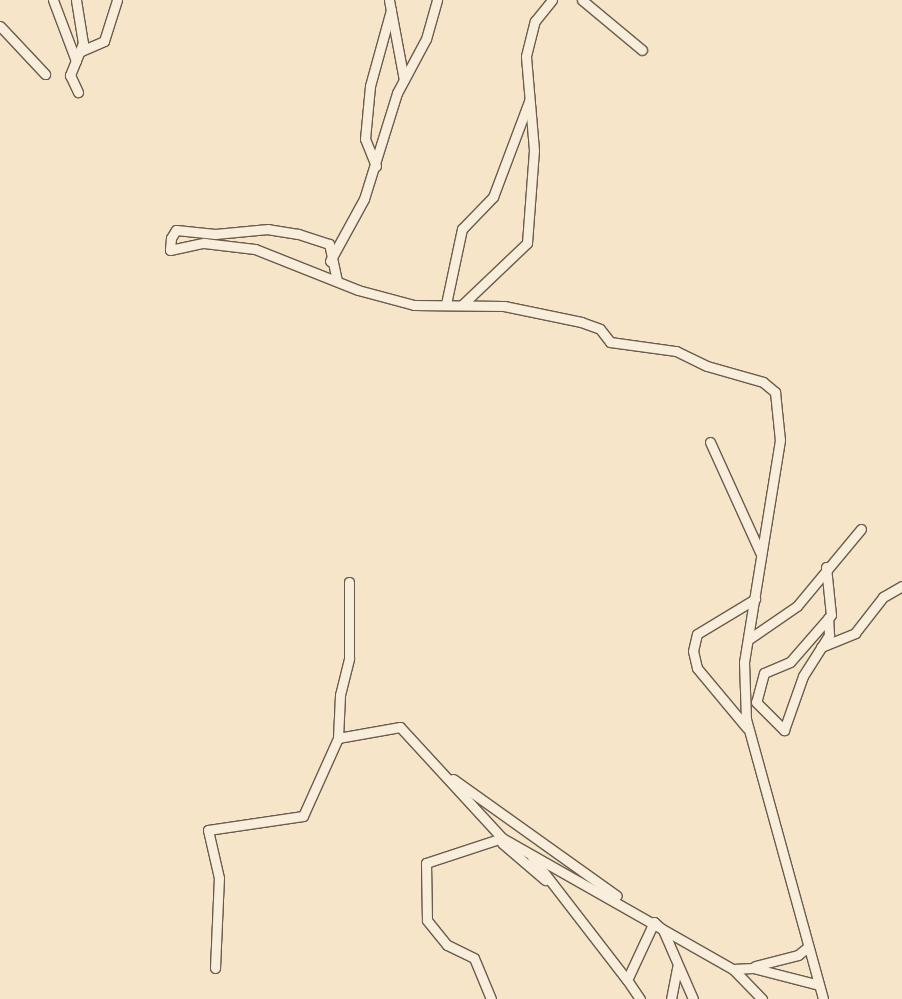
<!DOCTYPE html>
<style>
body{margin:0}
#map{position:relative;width:902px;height:999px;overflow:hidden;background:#f6e5c8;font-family:"IM FELL Double Pica",serif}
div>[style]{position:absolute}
.roads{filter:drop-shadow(1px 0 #695c4d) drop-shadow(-1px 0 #695c4d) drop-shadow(0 1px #695c4d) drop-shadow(0 -1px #695c4d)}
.street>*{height:9px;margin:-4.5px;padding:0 4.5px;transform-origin:4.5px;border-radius:4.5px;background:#f9eedb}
span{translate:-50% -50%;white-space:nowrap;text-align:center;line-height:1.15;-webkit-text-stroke:4px #f9eedb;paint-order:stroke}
</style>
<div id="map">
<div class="roads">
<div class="street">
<div style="left:53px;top:0;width:65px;rotate:69.3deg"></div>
<div style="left:76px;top:0;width:44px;rotate:80.8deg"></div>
<div style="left:83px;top:43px;width:35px;rotate:112deg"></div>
<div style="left:70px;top:75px;width:19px;rotate:65deg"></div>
<div style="left:389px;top:0;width:81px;rotate:79.4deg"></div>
<div style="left:582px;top:0;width:78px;rotate:39.8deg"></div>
<div style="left:0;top:26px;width:66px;rotate:46.8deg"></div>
<div style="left:81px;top:51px;width:25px;rotate:-23deg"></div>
<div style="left:104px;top:41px;width:43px;rotate:-72.4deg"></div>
<div style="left:376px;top:166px;width:29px;rotate:-112deg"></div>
<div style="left:365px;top:139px;width:53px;rotate:-84.6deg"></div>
<div style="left:370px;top:86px;width:79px;rotate:-74.6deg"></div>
<div style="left:330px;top:261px;width:71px;rotate:-61.3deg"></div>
<div style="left:364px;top:199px;width:111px;rotate:-72.7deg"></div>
<div style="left:397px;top:93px;width:61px;rotate:-61.8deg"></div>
<div style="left:426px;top:39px;width:41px;rotate:-74.2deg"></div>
<div style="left:337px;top:281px;width:38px;rotate:-102deg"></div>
<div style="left:329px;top:244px;width:33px;rotate:-162deg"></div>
<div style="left:298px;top:234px;width:30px;rotate:-171deg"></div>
<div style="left:268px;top:229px;width:53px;rotate:174.6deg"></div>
<div style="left:215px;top:234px;width:39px;rotate:-174deg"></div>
<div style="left:176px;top:230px;width:9px;rotate:122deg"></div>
<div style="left:171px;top:238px;width:12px;rotate:95deg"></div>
<div style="left:170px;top:250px;width:35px;rotate:-12deg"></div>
<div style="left:204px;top:243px;width:51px;rotate:6.7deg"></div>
<div style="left:255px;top:249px;width:111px;rotate:21.7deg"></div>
<div style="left:358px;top:290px;width:58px;rotate:15deg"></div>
<div style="left:414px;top:305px;width:90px;rotate:0.6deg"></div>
<div style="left:504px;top:306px;width:79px;rotate:11.7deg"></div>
<div style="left:581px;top:322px;width:20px;rotate:20deg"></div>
<div style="left:600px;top:329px;width:16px;rotate:52deg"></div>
<div style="left:610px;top:342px;width:67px;rotate:7.8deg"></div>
<div style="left:676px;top:351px;width:34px;rotate:26deg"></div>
<div style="left:707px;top:366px;width:58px;rotate:15.9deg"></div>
<div style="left:763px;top:382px;width:16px;rotate:40deg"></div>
<div style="left:775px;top:392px;width:48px;rotate:84.1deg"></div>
<div style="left:780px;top:440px;width:225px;rotate:99.2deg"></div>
<div style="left:744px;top:662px;width:57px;rotate:88deg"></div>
<div style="left:746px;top:719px;width:290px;rotate:74.6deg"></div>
<div style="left:446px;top:304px;width:77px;rotate:-78deg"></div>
<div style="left:462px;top:229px;width:45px;rotate:-45.9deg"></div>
<div style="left:493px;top:197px;width:103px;rotate:-69.4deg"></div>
<div style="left:463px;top:304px;width:88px;rotate:-43.6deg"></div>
<div style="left:527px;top:243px;width:93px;rotate:-85.7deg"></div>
<div style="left:534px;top:150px;width:94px;rotate:-94.9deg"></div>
<div style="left:526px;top:56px;width:36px;rotate:-76deg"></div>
<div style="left:535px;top:21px;width:27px;rotate:-51deg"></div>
<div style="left:710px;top:442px;width:121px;rotate:65.6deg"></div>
<div style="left:826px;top:567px;width:48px;rotate:84.1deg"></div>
<div style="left:831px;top:615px;width:62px;rotate:131.1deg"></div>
<div style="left:790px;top:662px;width:28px;rotate:157deg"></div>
<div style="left:764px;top:673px;width:30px;rotate:105deg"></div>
<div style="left:756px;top:702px;width:40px;rotate:45deg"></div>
<div style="left:784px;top:730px;width:57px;rotate:-70.6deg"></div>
<div style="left:803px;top:676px;width:49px;rotate:-57.6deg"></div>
<div style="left:829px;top:635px;width:17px;rotate:-93deg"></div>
<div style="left:749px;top:639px;width:58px;rotate:-34.5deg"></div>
<div style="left:797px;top:606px;width:100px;rotate:-50.3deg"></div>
<div style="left:821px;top:647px;width:37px;rotate:-22deg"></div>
<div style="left:855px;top:633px;width:46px;rotate:-52.1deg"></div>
<div style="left:883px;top:597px;width:22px;rotate:-30deg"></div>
<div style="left:747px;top:728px;width:78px;rotate:-129.8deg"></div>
<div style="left:697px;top:668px;width:17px;rotate:-103deg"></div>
<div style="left:693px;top:651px;width:17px;rotate:-77deg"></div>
<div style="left:697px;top:634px;width:68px;rotate:-31.1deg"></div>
<div style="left:338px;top:738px;width:43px;rotate:-87.3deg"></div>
<div style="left:340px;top:695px;width:38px;rotate:-76deg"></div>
<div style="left:349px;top:658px;width:76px;rotate:-90deg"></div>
<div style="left:453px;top:779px;width:201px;rotate:35.5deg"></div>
<div style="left:502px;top:843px;width:57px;rotate:40.7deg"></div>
<div style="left:532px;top:857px;width:155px;rotate:52.3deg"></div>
<div style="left:755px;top:966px;width:44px;rotate:-14.3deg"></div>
<div style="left:798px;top:955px;width:13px;rotate:-39deg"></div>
<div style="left:215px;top:968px;width:90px;rotate:-87.5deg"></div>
<div style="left:219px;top:878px;width:49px;rotate:-102.9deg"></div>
<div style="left:208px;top:830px;width:96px;rotate:-8.4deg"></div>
<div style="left:303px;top:816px;width:85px;rotate:-65.8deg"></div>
<div style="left:338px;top:738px;width:63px;rotate:-10.1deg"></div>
<div style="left:400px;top:727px;width:151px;rotate:47.4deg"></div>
<div style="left:733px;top:969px;width:20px;rotate:-3deg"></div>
<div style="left:753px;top:968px;width:68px;rotate:14.4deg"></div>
<div style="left:491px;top:999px;width:44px;rotate:-112.5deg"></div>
<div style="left:474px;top:958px;width:30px;rotate:-154deg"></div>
<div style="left:447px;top:945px;width:32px;rotate:-129deg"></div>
<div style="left:427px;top:920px;width:57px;rotate:-91deg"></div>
<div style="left:426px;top:863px;width:80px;rotate:-18.2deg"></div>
<div style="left:502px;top:838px;width:266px;rotate:29.6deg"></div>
<div style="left:733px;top:969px;width:42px;rotate:46deg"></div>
<div style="left:640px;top:999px;width:23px;rotate:-124deg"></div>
<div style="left:627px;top:980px;width:64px;rotate:-65deg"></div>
<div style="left:654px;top:922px;width:12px;rotate:42deg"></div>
<div style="left:663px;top:930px;width:75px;rotate:66.5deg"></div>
<div style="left:671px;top:999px;width:33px;rotate:-79deg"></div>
</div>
</div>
</div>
